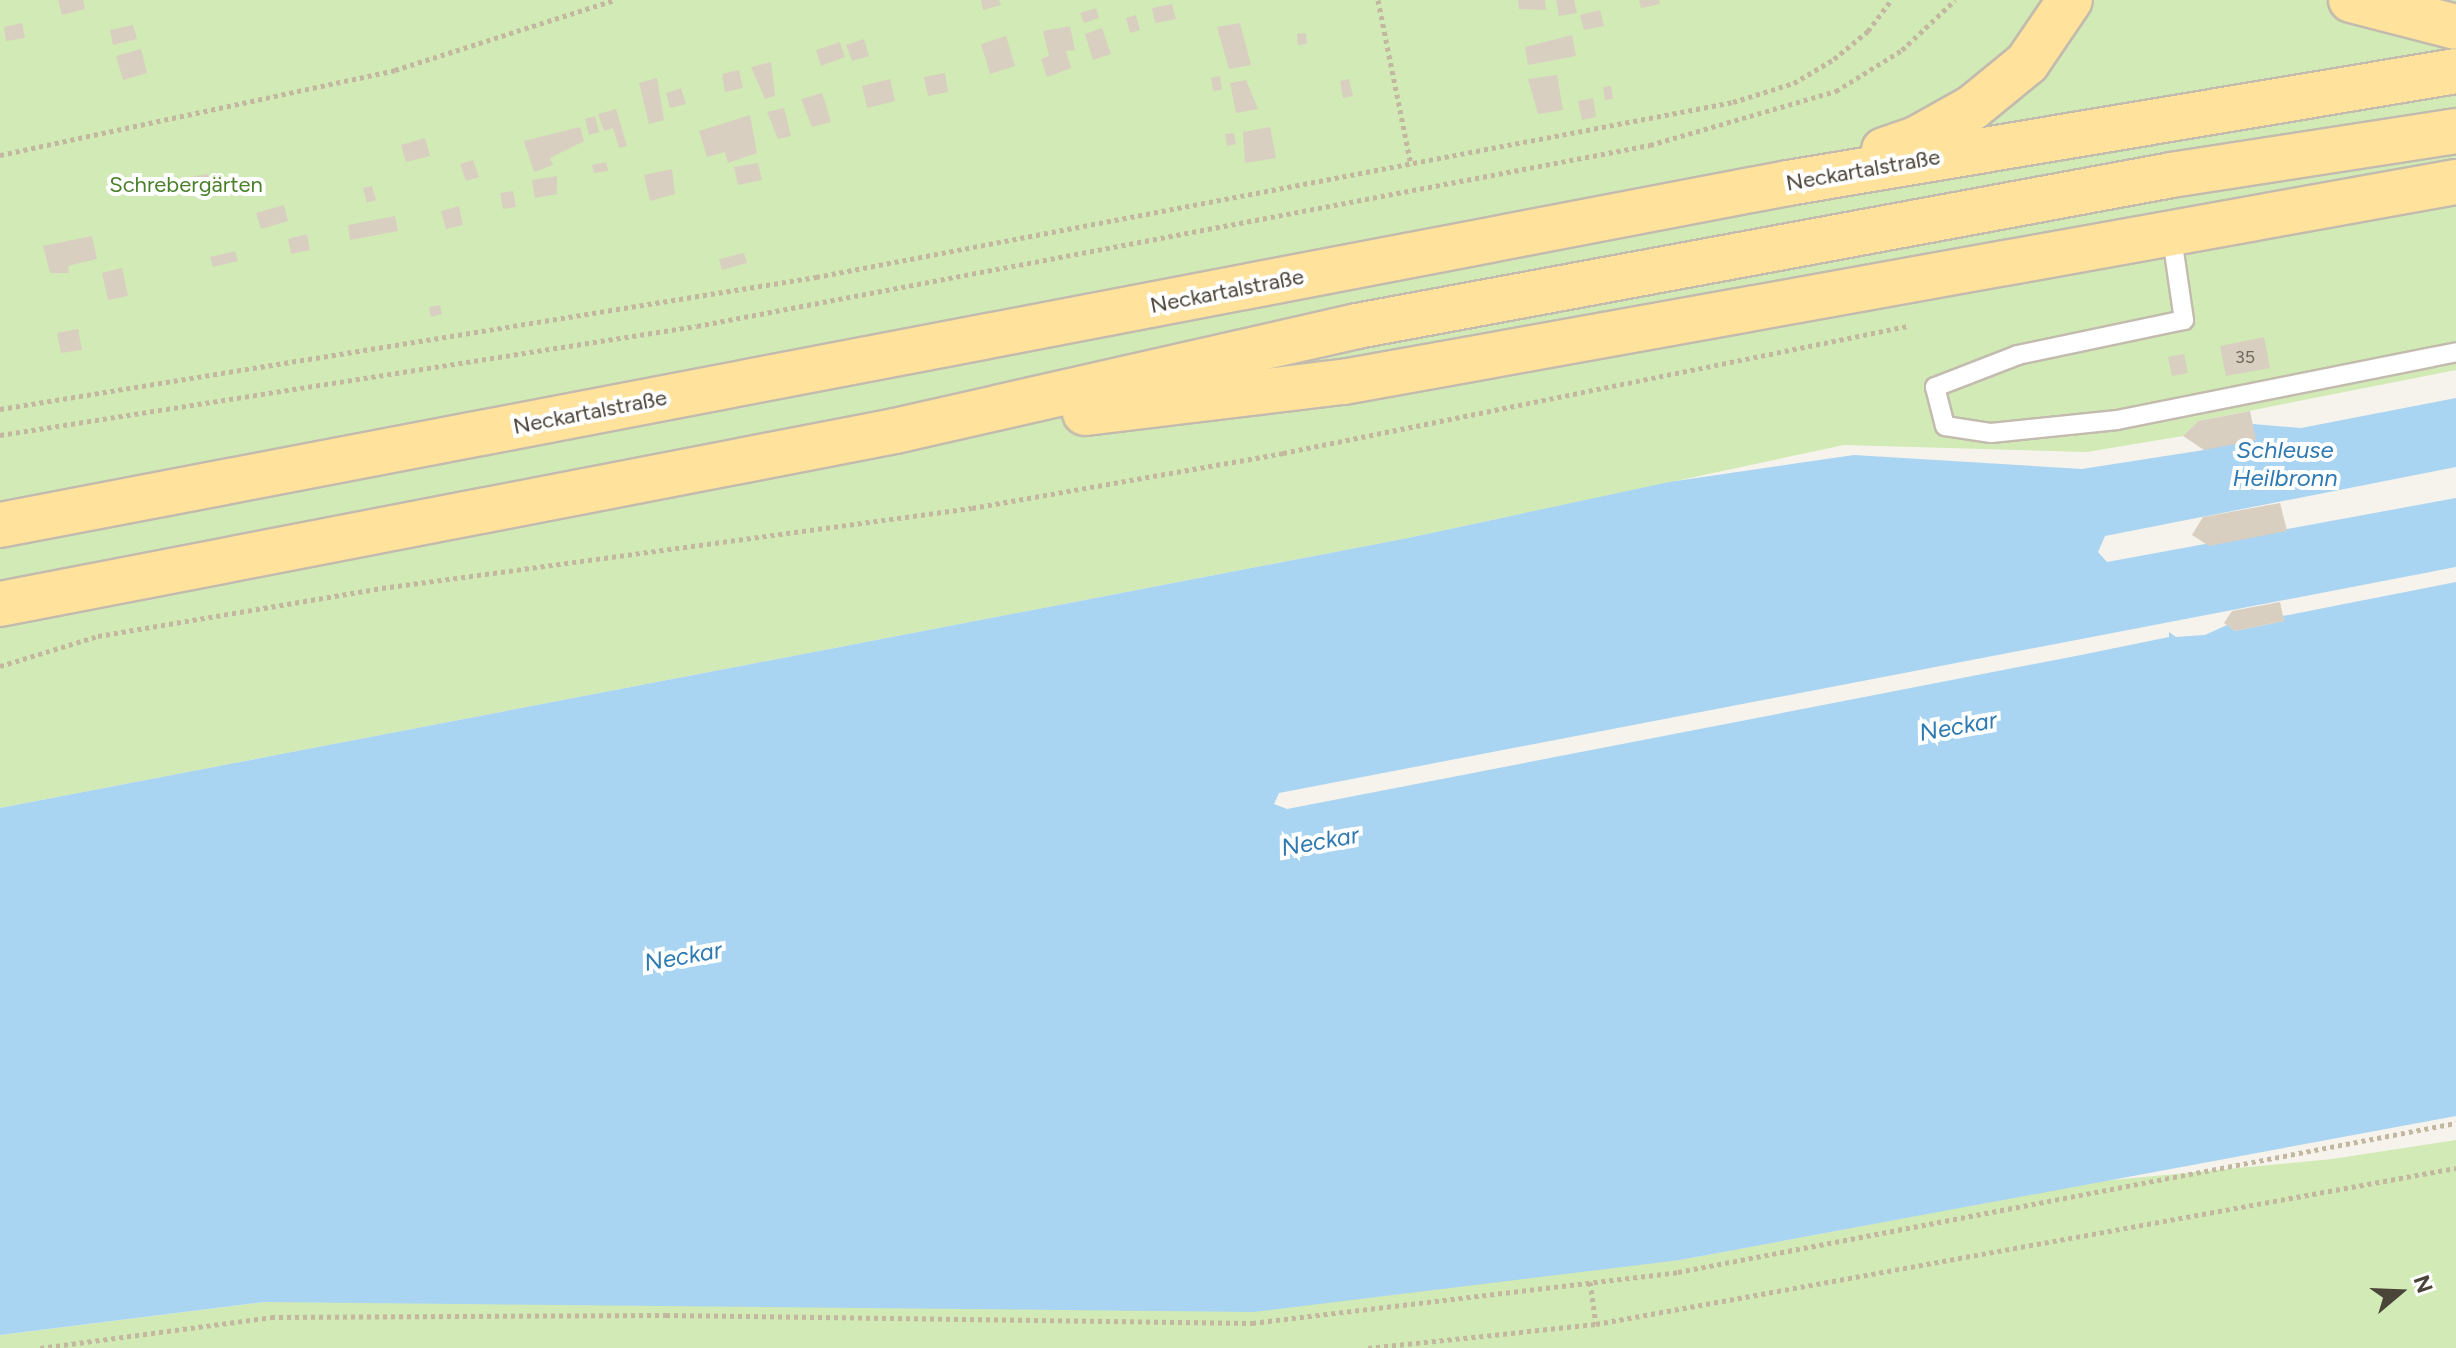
<!DOCTYPE html>
<meta charset="utf-8">
<style>
body{margin:0}
#map{position:relative;width:2456px;height:1348px;overflow:hidden;background:#f6f3ec;font-family:Figtree,sans-serif}
div>[style]{position:absolute}
[style*='--x']{left:calc(var(--x)*1px);top:calc(var(--y)*1px);width:calc(var(--w)*1px);rotate:calc(var(--a)*1deg)}
.green>*{inset:0;background:#d2eab5}
.water>*{inset:0;background:#a9d4f2}
.building>*{inset:0;background:#d8cfc1}
.path>*{height:5px;margin-top:-2.5px;transform-origin:0;background:repeating-linear-gradient(90deg,#c4b79f 0 4px,transparent 0 8px)}
.roads{filter:drop-shadow(2px 0 #c2bbae) drop-shadow(-2px 0 #c2bbae) drop-shadow(0 2px #c2bbae) drop-shadow(0 -2px #c2bbae)}
.service>*{height:18px;margin:-9px;padding:0 9px;transform-origin:9px;border-radius:9px;background:#fff}
.primary>*{height:44px;margin:-22px;padding:0 22px;transform-origin:22px;border-radius:22px;background:#ffe39c}
span{translate:-50% -50%;white-space:nowrap;text-align:center;line-height:1.15;-webkit-text-stroke:8px #fff;paint-order:stroke}
.number-label{font-size:18px;color:#6e675b}
.number-label span{-webkit-text-stroke-width:0}
.street-label{font-size:22px;color:#4b4439}
.park-label{font-size:22px;color:#4a7f2a}
.water-label{font-size:24px;color:#2e7ab2;font-style:italic}
.north{position:absolute;left:2360px;top:1252px;width:80px;height:80px;-webkit-text-stroke:6px #fff;paint-order:stroke;rotate:71deg;font-size:22px;font-weight:700;line-height:32px;text-align:center;color:#4b4439}
.north::after{content:'';display:block;margin:auto;width:28px;height:36px;background:#4b4439;clip-path:polygon(50% 0,100% 100%,50% 72%,0 100%)}
</style>
<div id="map">
<div class="green">
<i style="clip-path:polygon(0 0,2456px 0,2456px 370px,2198px 421px,2183px 436px,2087px 452px,1844px 445px,1408px 538px,0 808px)"></i>
<i style="clip-path:polygon(2456px 1140px,2456px 1348px,0 1348px,0 1335px,265px 1302px,706px 1303px,1680px 1260px,2102px 1181px,2332px 1159px)"></i>
</div>
<div class="water">
<i style="clip-path:polygon(2456px 398px,2456px 467px,2105px 536px,2098px 552px,2107px 562px,2456px 498px,2456px 567px,1279px 793px,1274px 804px,1287px 809px,2081px 655px,2169px 637px,2169px 632px,2176px 637px,2205px 635px,2227px 625px,2235px 631px,2284px 621px,2283px 616px,2456px 582px,2456px 1116px,1680px 1260px,1254px 1312px,265px 1302px,0 1335px,0 808px,1408px 538px,1669px 482px,1854px 455px,2082px 469px,2204px 450px,2253px 424px,2301px 428px)"></i>
</div>
<div class="building">
<i style="clip-path:polygon(58px 0,83px 0,85px 9px,62px 15px)"></i>
<i style="clip-path:polygon(981px 0,999px 0,1001px 5px,983px 10px)"></i>
<i style="clip-path:polygon(1518px 0,1545px 0,1546px 10px,1519px 9px)"></i>
<i style="clip-path:polygon(1556px 0,1574px 0,1577px 13px,1559px 16px)"></i>
<i style="clip-path:polygon(1639px 0,1659px 0,1660px 4px,1641px 8px)"></i>
<i style="clip-path:polygon(1172px 4px,1176px 19px,1155px 23px,1152px 8px)"></i>
<i style="clip-path:polygon(1096px 8px,1099px 18px,1084px 23px,1080px 13px)"></i>
<i style="clip-path:polygon(1600px 10px,1604px 26px,1584px 30px,1580px 15px)"></i>
<i style="clip-path:polygon(1136px 15px,1140px 30px,1130px 33px,1126px 18px)"></i>
<i style="clip-path:polygon(22px 23px,25px 38px,6px 41px,4px 27px)"></i>
<i style="clip-path:polygon(1240px 23px,1251px 65px,1229px 69px,1217px 27px)"></i>
<i style="clip-path:polygon(133px 25px,137px 39px,113px 45px,110px 30px)"></i>
<i style="clip-path:polygon(1070px 26px,1075px 50px,1066px 51px,1071px 68px,1047px 77px,1041px 59px,1049px 56px,1043px 31px)"></i>
<i style="clip-path:polygon(1102px 28px,1111px 54px,1093px 60px,1085px 34px)"></i>
<i style="clip-path:polygon(1306px 33px,1307px 44px,1298px 45px,1297px 34px)"></i>
<i style="clip-path:polygon(1572px 35px,1576px 56px,1528px 65px,1525px 47px)"></i>
<i style="clip-path:polygon(1006px 36px,1015px 66px,990px 74px,981px 44px)"></i>
<i style="clip-path:polygon(864px 39px,869px 56px,852px 61px,846px 45px)"></i>
<i style="clip-path:polygon(840px 42px,845px 57px,821px 66px,816px 50px)"></i>
<i style="clip-path:polygon(141px 49px,147px 73px,123px 80px,116px 56px)"></i>
<i style="clip-path:polygon(771px 62px,775px 96px,765px 99px,751px 67px)"></i>
<i style="clip-path:polygon(739px 70px,743px 88px,725px 92px,722px 74px)"></i>
<i style="clip-path:polygon(945px 73px,948px 92px,928px 96px,924px 77px)"></i>
<i style="clip-path:polygon(1557px 75px,1563px 110px,1538px 114px,1528px 79px)"></i>
<i style="clip-path:polygon(1220px 76px,1222px 90px,1213px 91px,1211px 78px)"></i>
<i style="clip-path:polygon(657px 78px,664px 120px,649px 124px,639px 83px)"></i>
<i style="clip-path:polygon(890px 79px,895px 101px,867px 108px,862px 86px)"></i>
<i style="clip-path:polygon(1349px 79px,1353px 96px,1343px 98px,1340px 81px)"></i>
<i style="clip-path:polygon(1246px 80px,1258px 109px,1236px 113px,1230px 83px)"></i>
<i style="clip-path:polygon(1611px 86px,1613px 99px,1605px 100px,1603px 87px)"></i>
<i style="clip-path:polygon(681px 88px,686px 104px,670px 108px,666px 93px)"></i>
<i style="clip-path:polygon(822px 93px,831px 122px,812px 127px,801px 99px)"></i>
<i style="clip-path:polygon(1593px 98px,1596px 117px,1582px 120px,1578px 101px)"></i>
<i style="clip-path:polygon(784px 108px,791px 136px,778px 139px,767px 112px)"></i>
<i style="clip-path:polygon(616px 109px,627px 146px,619px 148px,613px 128px,604px 131px,598px 114px)"></i>
<i style="clip-path:polygon(750px 115px,757px 153px,728px 163px,725px 152px,707px 157px,699px 131px)"></i>
<i style="clip-path:polygon(595px 116px,599px 132px,589px 135px,585px 119px)"></i>
<i style="clip-path:polygon(580px 127px,584px 141px,550px 158px,553px 165px,534px 172px,524px 141px)"></i>
<i style="clip-path:polygon(1270px 127px,1276px 158px,1245px 163px,1243px 132px)"></i>
<i style="clip-path:polygon(1234px 133px,1236px 144px,1227px 146px,1225px 134px)"></i>
<i style="clip-path:polygon(425px 138px,430px 156px,406px 162px,401px 145px)"></i>
<i style="clip-path:polygon(473px 160px,479px 177px,466px 181px,460px 164px)"></i>
<i style="clip-path:polygon(606px 162px,608px 171px,594px 173px,592px 165px)"></i>
<i style="clip-path:polygon(758px 163px,762px 180px,738px 185px,734px 167px)"></i>
<i style="clip-path:polygon(672px 169px,675px 194px,650px 201px,644px 175px)"></i>
<i style="clip-path:polygon(208px 174px,211px 189px,186px 193px,183px 178px)"></i>
<i style="clip-path:polygon(557px 176px,557px 194px,535px 198px,532px 180px)"></i>
<i style="clip-path:polygon(372px 186px,376px 200px,367px 203px,363px 188px)"></i>
<i style="clip-path:polygon(513px 191px,516px 207px,503px 209px,500px 193px)"></i>
<i style="clip-path:polygon(284px 205px,288px 221px,261px 229px,256px 213px)"></i>
<i style="clip-path:polygon(459px 206px,463px 225px,446px 229px,441px 211px)"></i>
<i style="clip-path:polygon(395px 216px,398px 231px,350px 240px,348px 225px)"></i>
<i style="clip-path:polygon(307px 234px,310px 250px,291px 254px,288px 239px)"></i>
<i style="clip-path:polygon(92px 236px,97px 259px,68px 266px,69px 273px,50px 273px,43px 246px)"></i>
<i style="clip-path:polygon(235px 251px,238px 261px,213px 267px,210px 257px)"></i>
<i style="clip-path:polygon(744px 253px,747px 263px,722px 270px,719px 259px)"></i>
<i style="clip-path:polygon(122px 268px,128px 296px,108px 300px,102px 273px)"></i>
<i style="clip-path:polygon(440px 305px,442px 314px,431px 317px,429px 307px)"></i>
<i style="clip-path:polygon(78px 329px,82px 350px,61px 353px,57px 333px)"></i>
<i style="clip-path:polygon(2264px 337px,2270px 368px,2226px 376px,2220px 346px)"></i>
<i style="clip-path:polygon(2184px 354px,2188px 373px,2172px 376px,2168px 357px)"></i>
<i style="clip-path:polygon(2250px 411px,2256px 440px,2204px 450px,2183px 436px,2198px 421px)"></i>
<i style="clip-path:polygon(2280px 503px,2287px 531px,2209px 546px,2192px 535px,2203px 517px)"></i>
<i style="clip-path:polygon(2280px 602px,2284px 621px,2235px 631px,2224px 623px,2232px 611px)"></i>
</div>
<div class="path">
<i style="--x:1378;--y:0;--w:168;--a:78.7"></i>
<i style="--x:0;--y:155;--w:404;--a:-12.1"></i>
<i style="--x:395;--y:70;--w:231;--a:-17.7"></i>
<i style="--x:0;--y:409;--w:827;--a:-9.19"></i>
<i style="--x:816;--y:277;--w:934;--a:-10.8"></i>
<i style="--x:1733;--y:102;--w:64;--a:-17.3"></i>
<i style="--x:1794;--y:83;--w:47;--a:-31"></i>
<i style="--x:1834;--y:59;--w:44;--a:-39.5"></i>
<i style="--x:1868;--y:31;--w:39;--a:-53"></i>
<i style="--x:0;--y:435;--w:705;--a:-8.89"></i>
<i style="--x:697;--y:326;--w:970;--a:-10.75"></i>
<i style="--x:1650;--y:145;--w:194;--a:-16.2"></i>
<i style="--x:1836;--y:91;--w:78;--a:-31.8"></i>
<i style="--x:1902;--y:50;--w:73;--a:-43.3"></i>
<i style="--x:0;--y:666;--w:102;--a:-17"></i>
<i style="--x:98;--y:636;--w:288;--a:-9.6"></i>
<i style="--x:382;--y:588;--w:595;--a:-7.72"></i>
<i style="--x:972;--y:508;--w:316;--a:-10"></i>
<i style="--x:1283;--y:453;--w:638;--a:-11.49"></i>
<i style="--x:1590;--y:1282;--w:42;--a:81.9"></i>
<i style="--x:40;--y:1348;--w:233;--a:-7.6"></i>
<i style="--x:271;--y:1317;--w:395;--a:-0.3"></i>
<i style="--x:666;--y:1315;--w:586;--a:0.78"></i>
<i style="--x:1252;--y:1323;--w:429;--a:-6.8"></i>
<i style="--x:1678;--y:1272;--w:792;--a:-10.84"></i>
<i style="--x:1368;--y:1348;--w:229;--a:-6"></i>
<i style="--x:1596;--y:1324;--w:874;--a:-10.28"></i>
</div>
<div class="roads">
<div class="service">
<i style="--x:2171;--y:231;--w:90;--a:81.7"></i>
<i style="--x:2184;--y:320;--w:170;--a:168.1"></i>
<i style="--x:2018;--y:355;--w:89;--a:158.9"></i>
<i style="--x:1935;--y:387;--w:40;--a:75.6"></i>
<i style="--x:1945;--y:426;--w:47;--a:8.7"></i>
<i style="--x:1991;--y:433;--w:127;--a:-5.9"></i>
<i style="--x:2117;--y:420;--w:346;--a:-11.3"></i>
</div>
<div class="primary">
<i style="--x:2351;--y:0;--w:108;--a:14.4"></i>
<i style="--x:1884;--y:150;--w:36;--a:-19"></i>
<i style="--x:1918;--y:138;--w:62;--a:-29.1"></i>
<i style="--x:1972;--y:108;--w:71;--a:-39.3"></i>
<i style="--x:2027;--y:63;--w:76;--a:-55.7"></i>
<i style="--x:1085;--y:413;--w:260;--a:-6.9"></i>
<i style="--x:1343;--y:382;--w:1131;--a:-10.19"></i>
<i style="--x:0;--y:525;--w:1820;--a:-10.83"></i>
<i style="--x:1788;--y:183;--w:677;--a:-9.52"></i>
<i style="--x:0;--y:604;--w:912;--a:-10.94"></i>
<i style="--x:895;--y:431;--w:474;--a:-12.8"></i>
<i style="--x:1357;--y:326;--w:829;--a:-10.5"></i>
<i style="--x:2172;--y:175;--w:287;--a:-8.8"></i>
</div>
</div>
<div class="number-label">
<span style="left:2245px;top:357px">35</span>
</div>
<div class="street-label">
<span style="left:1863px;top:170px;rotate:-10deg">Neckartalstraße</span>
<span style="left:1227px;top:291px;rotate:-11deg">Neckartalstraße</span>
<span style="left:590px;top:412px;rotate:-11deg">Neckartalstraße</span>
</div>
<div class="park-label">
<span style="left:186px;top:185px">Schrebergärten</span>
</div>
<div class="water-label">
<span style="left:2285px;top:464px">Schleuse<br>Heilbronn</span>
<span style="left:1958px;top:726px;rotate:-10deg">Neckar</span>
<span style="left:1320px;top:841px;rotate:-10deg">Neckar</span>
<span style="left:683px;top:956px;rotate:-10deg">Neckar</span>
</div>
<div class="north">N</div>
</div>
